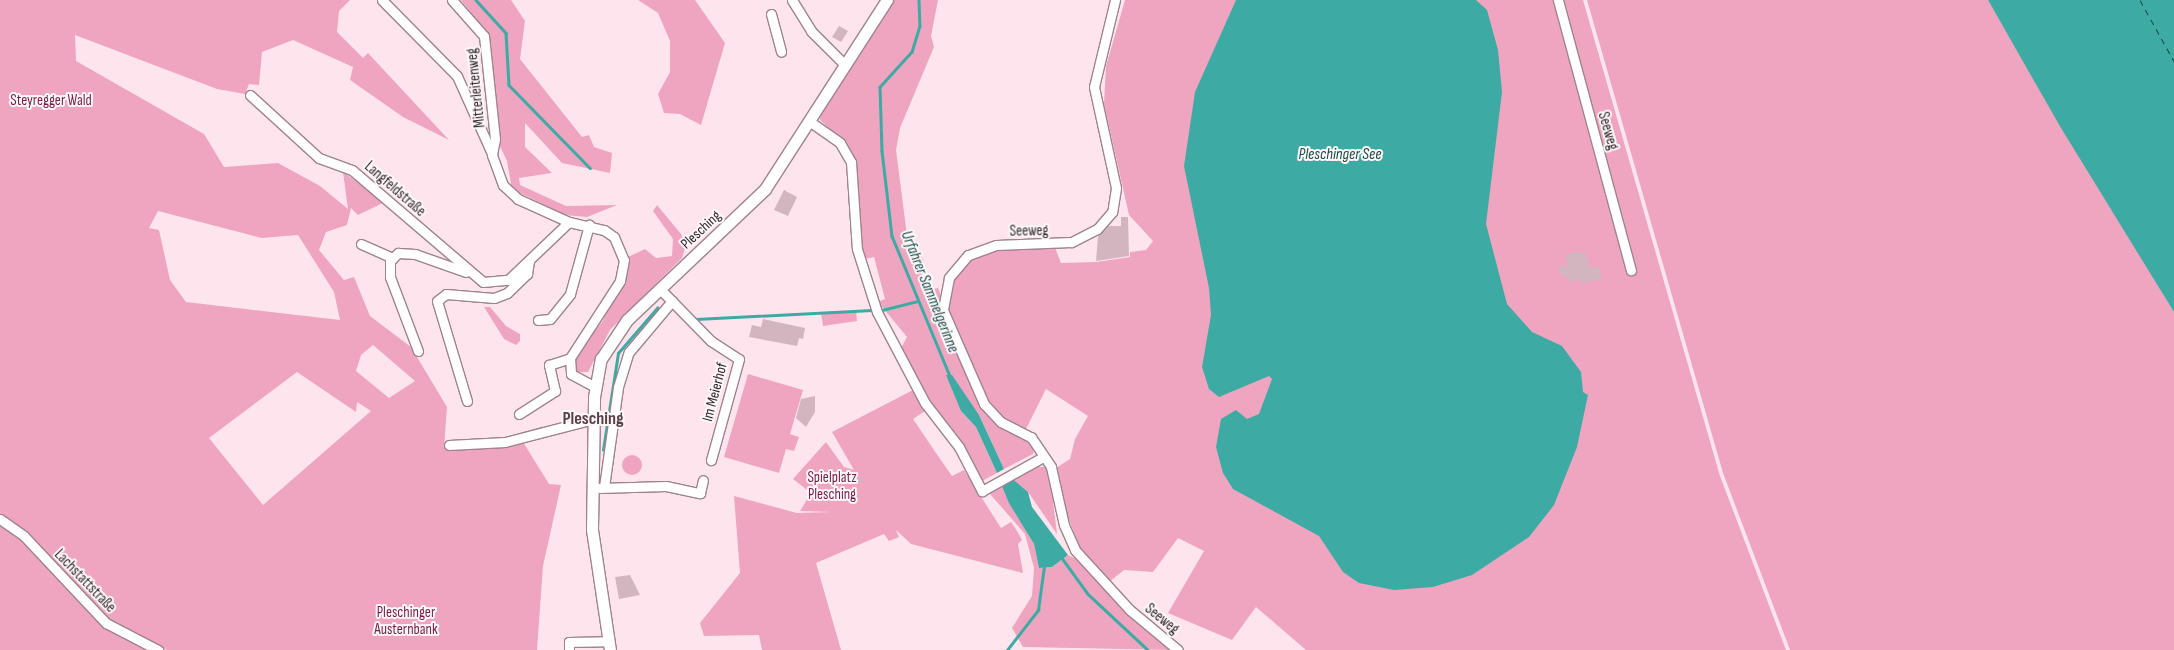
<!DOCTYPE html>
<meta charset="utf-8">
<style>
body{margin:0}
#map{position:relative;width:2174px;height:650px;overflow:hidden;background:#fee5ed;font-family:"Sofia Sans Condensed",sans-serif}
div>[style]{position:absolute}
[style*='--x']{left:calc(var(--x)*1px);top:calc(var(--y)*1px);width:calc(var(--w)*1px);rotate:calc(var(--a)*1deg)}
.green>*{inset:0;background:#efa5c0}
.round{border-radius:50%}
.water>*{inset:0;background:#3daba3}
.stream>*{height:2.5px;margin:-1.25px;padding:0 1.25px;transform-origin:1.25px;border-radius:1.25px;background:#3daba3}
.ferry>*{height:1px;margin-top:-0.5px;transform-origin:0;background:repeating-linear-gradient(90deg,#194945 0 6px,transparent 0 11px)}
.building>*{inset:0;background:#d2b5bf}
.roads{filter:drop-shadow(1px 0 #9e838c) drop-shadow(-1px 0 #9e838c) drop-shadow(0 1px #9e838c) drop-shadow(0 -1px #9e838c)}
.minor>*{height:9px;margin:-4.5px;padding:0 4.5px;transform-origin:4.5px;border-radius:4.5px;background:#fff}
.major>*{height:11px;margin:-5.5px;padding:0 5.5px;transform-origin:5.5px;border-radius:5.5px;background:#fff}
span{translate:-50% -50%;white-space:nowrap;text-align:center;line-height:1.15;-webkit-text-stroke:4px #fef8fa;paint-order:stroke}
.street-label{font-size:15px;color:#312529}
.park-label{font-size:15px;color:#761d48}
.water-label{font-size:16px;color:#194945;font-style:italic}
.quarter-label{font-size:18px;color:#583f48;font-weight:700}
</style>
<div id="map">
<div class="green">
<i style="clip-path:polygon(evenodd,0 0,350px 0,339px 11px,337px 32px,363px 58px,368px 53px,449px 140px,403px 117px,350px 80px,353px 67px,293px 40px,262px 52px,259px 85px,249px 84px,245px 94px,217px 89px,75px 35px,76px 61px,204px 134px,224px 167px,278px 163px,320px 186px,348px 209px,343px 172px,385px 202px,358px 215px,351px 208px,347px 225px,326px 232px,319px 250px,344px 280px,354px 277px,370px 316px,411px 347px,447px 407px,444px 448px,523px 442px,549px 484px,561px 485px,543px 566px,537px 650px,167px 650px,101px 616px,0 516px,0 0,158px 211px,262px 238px,298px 235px,334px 292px,340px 320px,186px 302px,170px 280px,159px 230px,149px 228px,158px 211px,0 0,373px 345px,415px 381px,389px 398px,356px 371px,361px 355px,373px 345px,0 0,297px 372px,356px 412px,357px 402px,371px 411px,263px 505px,209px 438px,297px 372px)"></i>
<i style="clip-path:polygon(461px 0,511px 0,525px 21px,520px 59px,582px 137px,589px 135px,594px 147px,612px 153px,610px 173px,562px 163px,525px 123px,525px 147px,552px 173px,519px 178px,520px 185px,566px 206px,617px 205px,587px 217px,565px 215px,512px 189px,507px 161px,498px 142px,499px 120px,487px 33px)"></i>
<i style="clip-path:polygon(638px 0,695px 0,725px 43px,701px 125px,680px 114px,664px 113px,658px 94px,670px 72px,670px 41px,658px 13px)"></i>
<i style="clip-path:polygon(893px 0,938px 0,931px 36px,934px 47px,900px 128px,896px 150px,909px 251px,920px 254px,924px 261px,917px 265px,929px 290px,938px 288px,940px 293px,941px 321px,978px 399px,1034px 448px,1033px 454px,1004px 469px,979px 415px,961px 411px,976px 427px,997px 473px,982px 481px,951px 427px,928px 401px,900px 350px,907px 337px,878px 302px,885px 299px,874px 257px,865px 259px,861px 247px,856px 164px,847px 145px,820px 120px,820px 113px)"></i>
<i style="clip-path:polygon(1125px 0,1583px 0,1720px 476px,1786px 650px,1306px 650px,1256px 607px,1232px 640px,1168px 613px,1204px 551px,1178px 538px,1153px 572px,1124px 570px,1108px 583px,1082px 552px,1061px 500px,1056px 468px,1070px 459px,1075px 439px,1088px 416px,1046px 389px,1026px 429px,998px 416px,991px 409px,948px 311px,948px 298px,956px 274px,974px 255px,991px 249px,1054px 245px,1061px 263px,1096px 262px,1130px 257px,1130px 252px,1146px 250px,1153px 241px,1129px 215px,1104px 104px,1106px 66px)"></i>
<i style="clip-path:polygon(1587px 0,1988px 0,2174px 312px,2174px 650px,1790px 650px,1723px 473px)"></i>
<i style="clip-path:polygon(657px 205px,681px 234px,686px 245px,682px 258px,610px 330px,588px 372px,574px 372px,577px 353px,602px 322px,626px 275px,628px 257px,645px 249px,656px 258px,672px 256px,673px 239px,653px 211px)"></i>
<i style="clip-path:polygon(484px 307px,490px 307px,506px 326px,520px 334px,520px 341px,516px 345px,504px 339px)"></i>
<i style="clip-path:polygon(856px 311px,857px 321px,823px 326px,821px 313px)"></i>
<i style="clip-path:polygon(748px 374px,803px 390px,790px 434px,799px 437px,794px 451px,786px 449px,779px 473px,724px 457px)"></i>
<i style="clip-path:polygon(913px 390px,925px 411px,913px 419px,936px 453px,952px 476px,964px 470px,1001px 528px,1011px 522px,1017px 531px,1022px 540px,1018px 544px,1023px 573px,911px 544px,896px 530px,899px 537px,889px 541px,884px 534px,816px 563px,841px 650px,762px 650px,759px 635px,704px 636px,700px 623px,740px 573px,734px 496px,797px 513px,833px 512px,800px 511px,811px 493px,793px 479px,826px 442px,844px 467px,854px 470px,832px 432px)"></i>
<i class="round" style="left:622px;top:455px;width:20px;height:20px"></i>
<i style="clip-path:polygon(1034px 467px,1045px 467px,1050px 476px,1057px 534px,1028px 492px,1014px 480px)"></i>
<i style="clip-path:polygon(1002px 486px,1034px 544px,1039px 568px,1052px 567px,1068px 555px,1076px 559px,1173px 650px,1023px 647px,1012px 628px,1032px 596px,1034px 568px,1025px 534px,990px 494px)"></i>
<i style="clip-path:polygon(0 523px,22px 538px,93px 616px,151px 650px,0 650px)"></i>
</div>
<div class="water">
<i style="clip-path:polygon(1236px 0,1476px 0,1487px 10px,1498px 50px,1502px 92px,1486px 224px,1507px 304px,1532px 332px,1562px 346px,1581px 372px,1583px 392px,1588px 395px,1577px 447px,1554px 505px,1529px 537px,1472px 575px,1433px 587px,1394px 590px,1359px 583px,1343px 572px,1319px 536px,1233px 489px,1223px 473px,1216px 447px,1221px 419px,1236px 410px,1247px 419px,1259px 414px,1272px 379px,1269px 376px,1219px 397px,1209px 389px,1202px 367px,1211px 315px,1209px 288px,1184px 166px,1195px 92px)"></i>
<i style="clip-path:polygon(1988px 0,2174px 0,2174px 312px,2061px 128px)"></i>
<i style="clip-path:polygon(946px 375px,952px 375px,979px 415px,1004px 469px,997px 473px,976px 427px,961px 411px)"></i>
<i style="clip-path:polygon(1014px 480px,1028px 492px,1032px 507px,1068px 555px,1052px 567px,1039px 568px,1034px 544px,1009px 503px,1002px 486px)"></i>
</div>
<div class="stream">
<i style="--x:476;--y:0;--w:45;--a:47.7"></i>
<i style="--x:506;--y:33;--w:52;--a:86.7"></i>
<i style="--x:509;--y:85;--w:116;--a:45.7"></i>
<i style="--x:919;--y:0;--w:26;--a:88"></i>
<i style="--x:920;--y:26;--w:27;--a:107"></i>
<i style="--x:912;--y:52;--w:47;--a:132.4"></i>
<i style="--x:880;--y:87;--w:64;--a:88.2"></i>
<i style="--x:882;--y:151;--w:86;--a:83.3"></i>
<i style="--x:892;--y:236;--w:152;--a:67.5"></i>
<i style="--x:882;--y:310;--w:36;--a:-14"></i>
<i style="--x:696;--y:319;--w:176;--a:-2.9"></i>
<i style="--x:517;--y:435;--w:26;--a:-16"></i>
<i style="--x:603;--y:450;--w:98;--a:-81.2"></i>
<i style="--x:618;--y:353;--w:60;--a:-49.1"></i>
<i style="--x:1062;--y:558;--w:44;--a:54.2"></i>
<i style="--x:1088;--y:594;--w:82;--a:43"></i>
<i style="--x:1007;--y:650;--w:51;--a:-52.2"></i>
<i style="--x:1038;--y:610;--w:44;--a:-82.2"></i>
</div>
<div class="ferry">
<i style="--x:2140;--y:0;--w:70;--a:60.9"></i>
</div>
<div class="building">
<i style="clip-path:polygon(839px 26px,848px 31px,841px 42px,832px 37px)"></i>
<i style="clip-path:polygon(784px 190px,797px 197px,788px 216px,774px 210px)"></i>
<i style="clip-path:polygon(1121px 217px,1128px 217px,1129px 256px,1096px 261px,1098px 236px,1108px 226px,1121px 226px)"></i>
<i style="clip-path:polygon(1575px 252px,1585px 253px,1590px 268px,1599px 266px,1602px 279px,1581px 284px,1580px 279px,1568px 282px,1566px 276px,1561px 277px,1558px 267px,1568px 265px,1565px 255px)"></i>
<i style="clip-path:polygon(763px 319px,805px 328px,803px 339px,799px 338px,797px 346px,749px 337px,752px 325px,761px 327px)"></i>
<i style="clip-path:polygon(815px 396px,815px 412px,806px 427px,796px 418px,801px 399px)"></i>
<i style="clip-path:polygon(630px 575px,640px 595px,619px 599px,615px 577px)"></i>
</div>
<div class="roads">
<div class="minor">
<i style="--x:382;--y:0;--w:107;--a:45.4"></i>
<i style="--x:457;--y:76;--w:85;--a:65.8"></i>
<i style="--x:452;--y:0;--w:48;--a:48.4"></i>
<i style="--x:484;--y:36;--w:104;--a:83.9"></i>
<i style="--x:495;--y:139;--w:16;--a:101"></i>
<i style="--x:492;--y:155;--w:32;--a:70"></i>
<i style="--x:503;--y:185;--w:21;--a:43"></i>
<i style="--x:518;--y:199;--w:56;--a:24.3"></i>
<i style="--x:792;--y:0;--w:36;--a:58"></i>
<i style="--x:811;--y:31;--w:48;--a:45"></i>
<i style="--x:1115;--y:0;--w:89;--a:103.6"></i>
<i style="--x:1094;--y:87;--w:103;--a:77.7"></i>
<i style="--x:1116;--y:188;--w:24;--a:99"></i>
<i style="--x:1112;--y:212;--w:23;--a:131"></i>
<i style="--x:1097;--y:229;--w:29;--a:153"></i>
<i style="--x:1071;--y:242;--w:75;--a:177.7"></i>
<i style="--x:996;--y:245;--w:30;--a:160"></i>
<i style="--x:968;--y:255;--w:30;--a:130"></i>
<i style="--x:949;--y:278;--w:33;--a:101"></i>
<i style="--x:943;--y:310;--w:103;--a:66.4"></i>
<i style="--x:984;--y:404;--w:25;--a:47"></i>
<i style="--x:1001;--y:422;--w:34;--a:27"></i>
<i style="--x:1031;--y:437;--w:36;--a:56"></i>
<i style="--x:1051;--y:467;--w:59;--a:77.4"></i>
<i style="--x:1064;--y:525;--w:27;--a:66"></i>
<i style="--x:1075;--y:550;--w:81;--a:47.5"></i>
<i style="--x:1130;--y:610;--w:62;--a:39.8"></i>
<i style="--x:1558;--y:0;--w:280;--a:74.9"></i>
<i style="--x:771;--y:14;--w:39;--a:75"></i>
<i style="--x:250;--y:95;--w:93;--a:42.4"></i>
<i style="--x:319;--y:158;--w:35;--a:20"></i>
<i style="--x:352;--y:170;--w:172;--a:40.5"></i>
<i style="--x:483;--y:282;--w:25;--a:-5"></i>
<i style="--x:508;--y:280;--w:84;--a:-43.6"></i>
<i style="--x:569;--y:222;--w:36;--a:13"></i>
<i style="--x:604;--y:230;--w:12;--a:35"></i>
<i style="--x:614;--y:237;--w:25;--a:67"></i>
<i style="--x:624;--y:260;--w:21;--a:101"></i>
<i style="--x:620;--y:281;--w:92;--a:123"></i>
<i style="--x:570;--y:358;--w:16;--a:86"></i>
<i style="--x:571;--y:374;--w:26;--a:28"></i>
<i style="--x:809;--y:121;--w:38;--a:35"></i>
<i style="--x:840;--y:143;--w:22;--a:60"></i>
<i style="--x:851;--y:162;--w:87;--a:86.1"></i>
<i style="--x:857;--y:249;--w:66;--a:72.4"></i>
<i style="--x:877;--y:312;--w:103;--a:62.2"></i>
<i style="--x:925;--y:403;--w:56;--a:52.3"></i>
<i style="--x:959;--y:447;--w:50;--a:62.4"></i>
<i style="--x:982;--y:491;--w:70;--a:-29.1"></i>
<i style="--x:361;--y:244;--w:35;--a:24"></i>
<i style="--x:660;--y:289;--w:73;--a:45.6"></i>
<i style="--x:711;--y:341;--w:33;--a:33"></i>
<i style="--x:739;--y:359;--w:105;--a:105.5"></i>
<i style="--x:538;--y:320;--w:12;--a:-5"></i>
<i style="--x:550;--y:319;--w:32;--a:-51"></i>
<i style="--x:570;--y:294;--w:72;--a:-74.6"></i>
<i style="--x:418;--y:351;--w:79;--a:-110.7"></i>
<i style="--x:390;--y:277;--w:17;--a:-90"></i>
<i style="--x:390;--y:260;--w:11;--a:-41"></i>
<i style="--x:398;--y:253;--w:17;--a:3"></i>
<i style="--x:415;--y:254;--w:54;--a:19.4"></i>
<i style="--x:467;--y:401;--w:104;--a:-106.7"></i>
<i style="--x:437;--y:301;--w:11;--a:-38"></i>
<i style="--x:446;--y:294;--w:48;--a:4.8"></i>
<i style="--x:494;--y:298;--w:14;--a:-21"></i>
<i style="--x:507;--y:293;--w:28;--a:-44"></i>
<i style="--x:527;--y:274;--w:13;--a:-81"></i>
<i style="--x:519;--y:414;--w:43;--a:-32.6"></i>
<i style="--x:555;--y:391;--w:27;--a:-103"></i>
<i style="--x:549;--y:365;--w:22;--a:-18"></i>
<i style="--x:449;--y:445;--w:56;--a:-3.1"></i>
<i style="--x:505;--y:442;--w:91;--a:-14.6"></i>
<i style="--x:604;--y:487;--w:101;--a:-82"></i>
<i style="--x:618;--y:387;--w:37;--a:-73"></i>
<i style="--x:629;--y:352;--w:67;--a:-49.9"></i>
<i style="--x:599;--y:488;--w:67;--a:-1.7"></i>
<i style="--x:666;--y:486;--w:35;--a:12"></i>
<i style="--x:700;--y:493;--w:13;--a:-77"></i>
<i style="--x:0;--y:519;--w:29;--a:35"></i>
<i style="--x:24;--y:536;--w:120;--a:46.7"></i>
<i style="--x:106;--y:623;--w:59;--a:27.4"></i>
<i style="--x:569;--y:650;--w:8;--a:-90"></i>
<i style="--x:569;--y:642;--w:39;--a:-1"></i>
</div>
<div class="major">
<i style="--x:610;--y:650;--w:122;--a:-98.5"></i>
<i style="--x:592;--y:529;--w:132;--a:-89.1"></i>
<i style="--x:594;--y:397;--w:39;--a:-80"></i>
<i style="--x:601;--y:359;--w:47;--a:-56.3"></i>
<i style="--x:627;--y:320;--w:190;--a:-43.5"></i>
<i style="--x:765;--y:189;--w:225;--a:-57.2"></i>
</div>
</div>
<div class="street-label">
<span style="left:476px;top:88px;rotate:-96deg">Mitterleitenweg</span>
<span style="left:1608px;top:131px;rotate:74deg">Seeweg</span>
<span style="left:395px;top:189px;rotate:41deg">Langfeldstraße</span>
<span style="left:701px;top:230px;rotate:-43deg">Plesching</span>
<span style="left:1029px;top:231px;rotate:-1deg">Seeweg</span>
<span style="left:715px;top:392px;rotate:-75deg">Im Meierhof</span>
<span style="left:85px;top:581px;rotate:46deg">Lachstattstraße</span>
<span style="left:1162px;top:619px;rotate:39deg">Seeweg</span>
</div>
<div class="park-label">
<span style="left:51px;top:101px">Steyregger Wald</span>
<span style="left:832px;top:486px">Spielplatz<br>Plesching</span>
<span style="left:406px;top:621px">Pleschinger<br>Austernbank</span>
</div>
<div class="water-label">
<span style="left:1340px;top:155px">Pleschinger See</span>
<span style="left:929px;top:292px;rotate:68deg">Urfahrer Sammelgerinne</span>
</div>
<div class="quarter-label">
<span style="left:593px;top:419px">Plesching</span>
</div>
</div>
